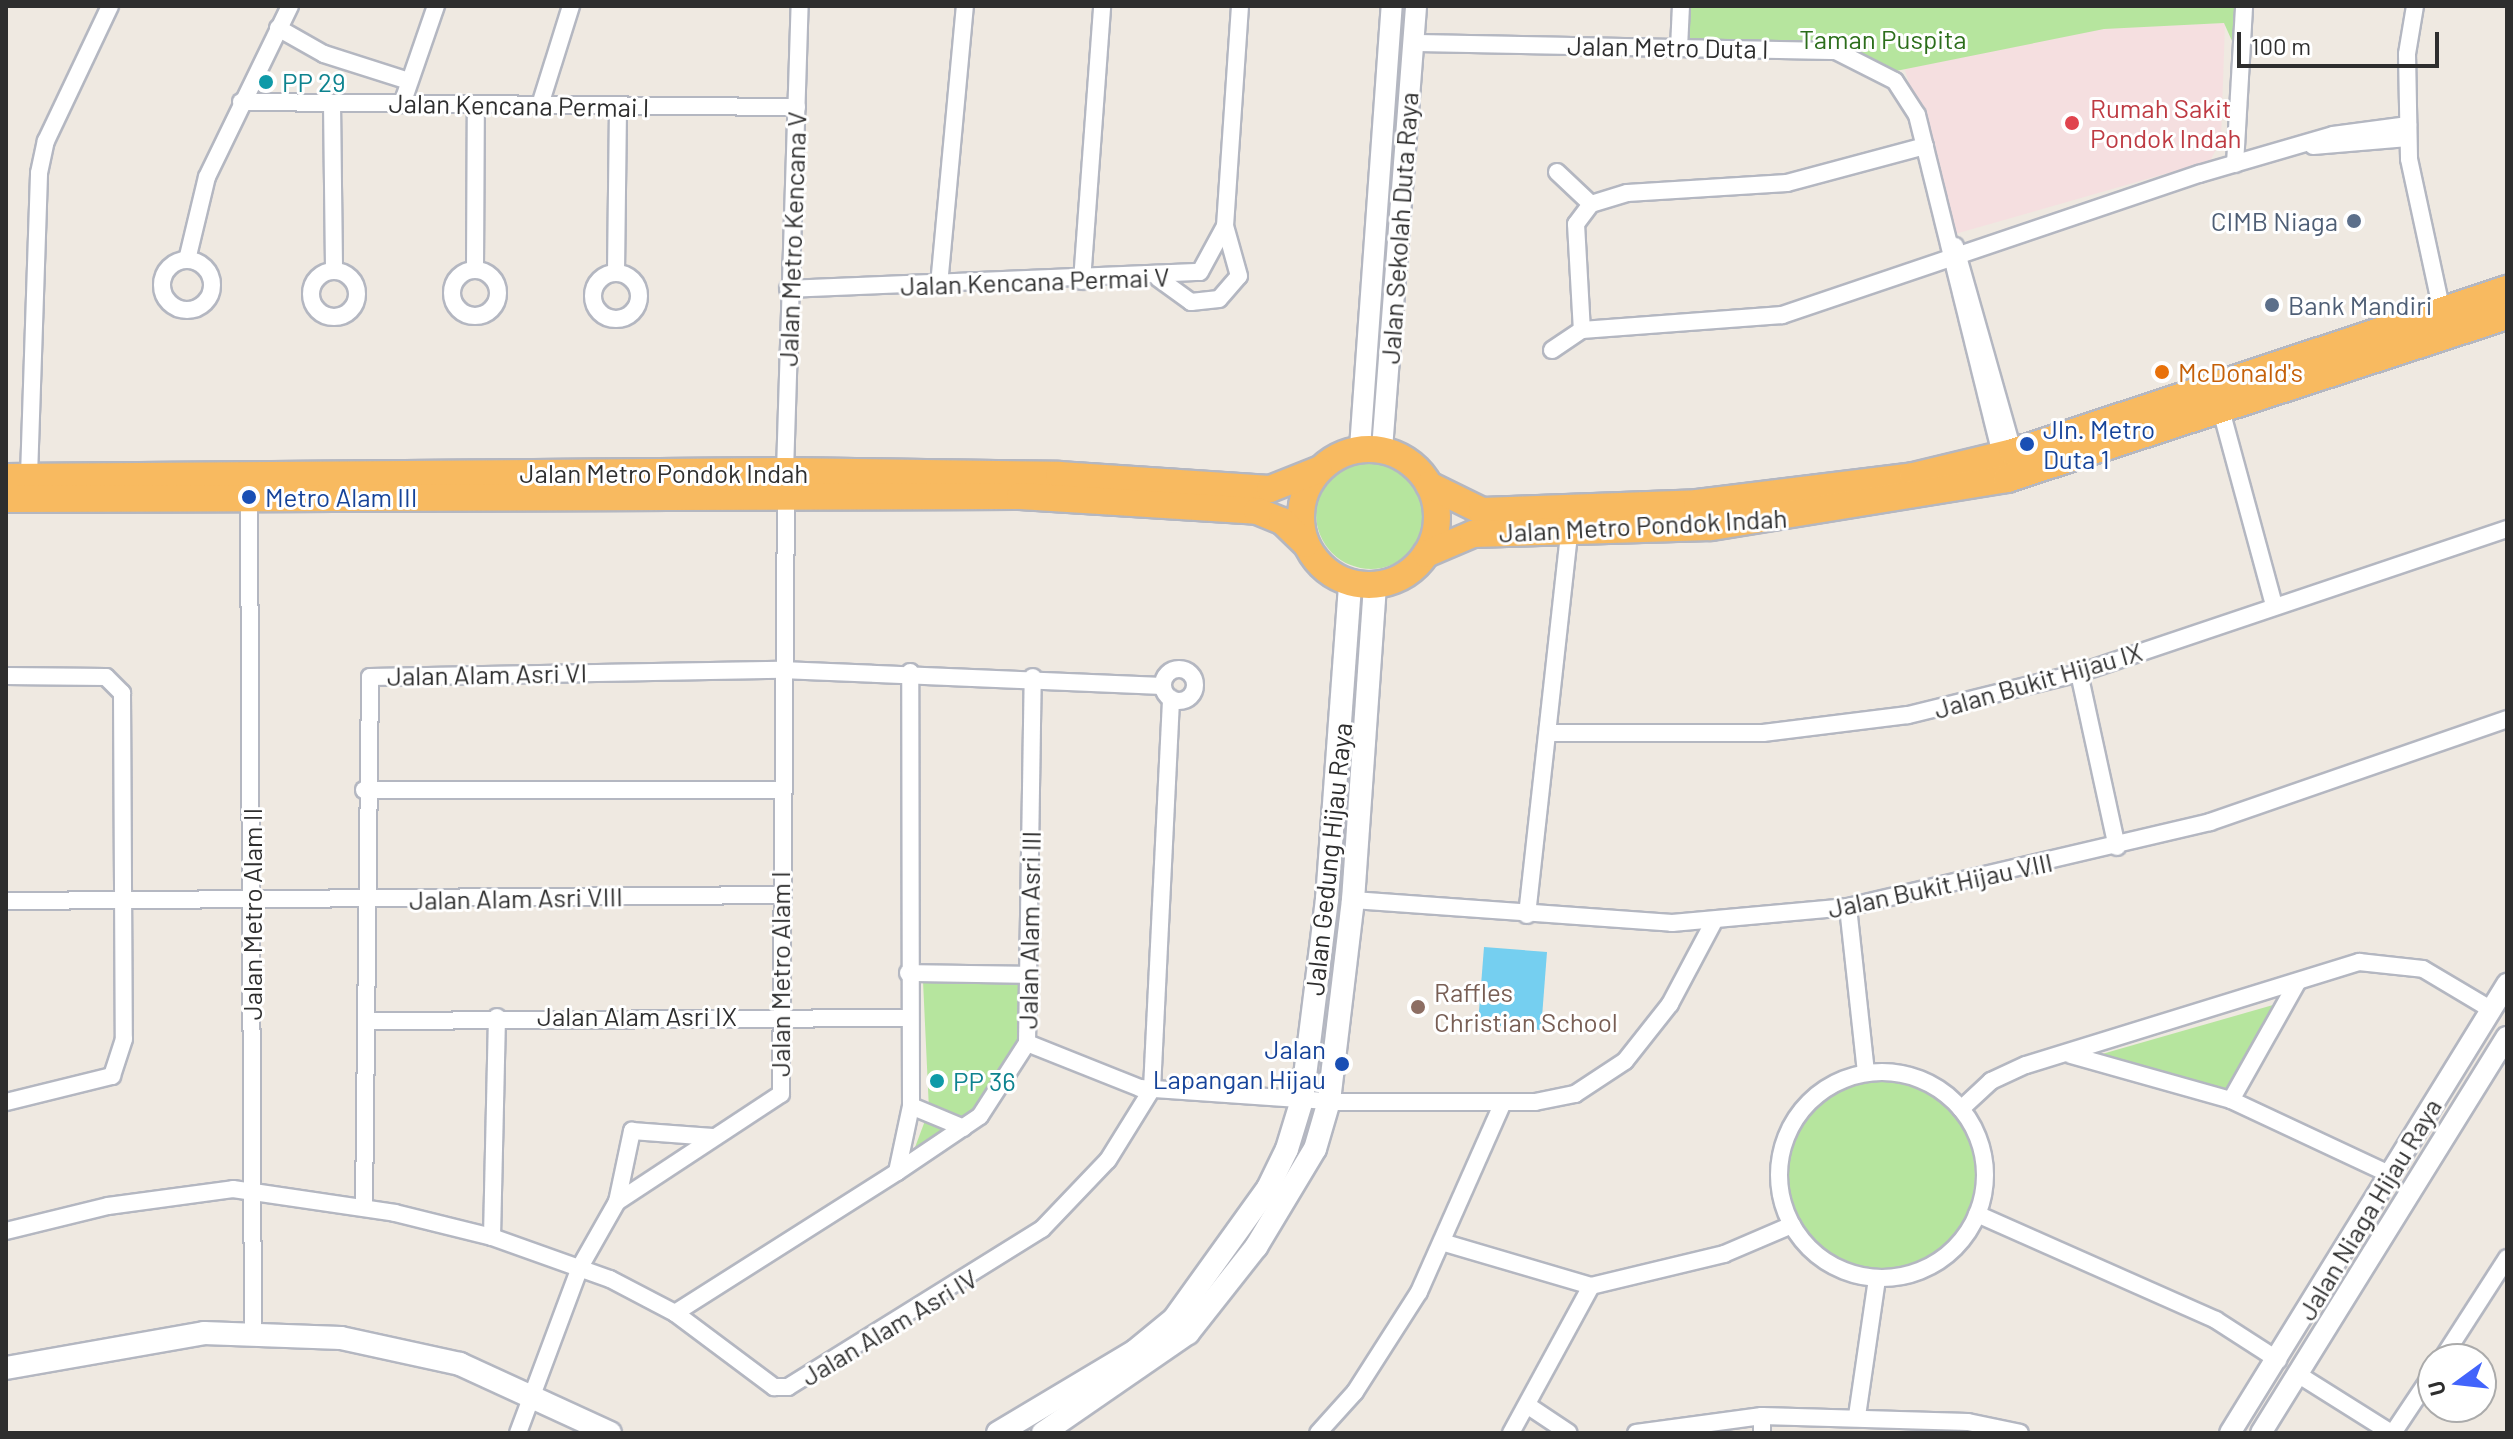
<!DOCTYPE html>
<style>
body{margin:0}
#map{position:relative;width:2513px;height:1439px;overflow:hidden;background:#efe9e1;font-family:Barlow,sans-serif}
div>[style]{position:absolute}
[style*='--x']{left:calc(var(--x)*1px);top:calc(var(--y)*1px);width:calc(var(--w)*1px);rotate:calc(var(--a)*1deg)}
.medical>*{inset:0;background:#f5dfe0}
.green>*{inset:0;background:#b6e59e}
.round{border-radius:50%}
.water>*{inset:0;background:#75cff0}
.roads{filter:drop-shadow(2px 0 #b4b7c1) drop-shadow(-2px 0 #b4b7c1) drop-shadow(0 2px #b4b7c1) drop-shadow(0 -2px #b4b7c1)}
.minor>*{height:16px;margin:-8px;padding:0 8px;transform-origin:8px;border-radius:8px;background:#fff}
.minor>.ring{margin:-8px;padding:0;box-sizing:content-box;background:none;border:16px solid #fff;border-radius:50%}
.tertiary>*{height:20px;margin:-10px;padding:0 10px;transform-origin:10px;border-radius:10px;background:#fff}
.secondary>*{height:22px;margin:-11px;padding:0 11px;transform-origin:11px;border-radius:11px;background:#fff}
.trunk>*{height:26px;margin:-13px;padding:0 13px;transform-origin:13px;border-radius:13px;background:#f8ba60}
.trunk>.ring{margin:-13px;padding:0;box-sizing:content-box;background:none;border:26px solid #f8ba60;border-radius:50%}
.dots>*{width:22px;height:22px;translate:-50% -50%;box-sizing:border-box;border:4px solid #fff;border-radius:50%}
span{translate:-50% -50%;white-space:nowrap;text-align:center;line-height:1.15;-webkit-text-stroke:6px #fff;paint-order:stroke}
.park-label{font-size:26px;color:#2c6e1b}
.street-label{font-size:26px;color:#2e2e2e}
.culture-label{font-size:26px;color:#0d838f}
.left{translate:0 -50%;text-align:left}
.health-label{font-size:26px;color:#be3a42}
.service-label{font-size:26px;color:#4e5e75}
.right{translate:-100% -50%;text-align:right}
.food-label{font-size:26px;color:#c56008}
.transit-label{font-size:26px;color:#164399}
.education-label{font-size:26px;color:#785e54}
.frame{position:absolute;inset:0;border:8px solid #2e2e2e;pointer-events:none}
.north{position:absolute;left:2417px;top:1343px;width:80px;height:80px;box-sizing:border-box;background:#fff;border:2px solid #ababab;border-radius:50%;rotate:255deg;font-size:22px;font-weight:700;line-height:32px;text-align:center;color:#2e2e2e}
.north::after{content:'';display:block;margin:auto;width:28px;height:36px;background:#4264fb;clip-path:polygon(50% 0,100% 100%,50% 72%,0 100%)}
.scale{position:absolute;left:2237px;top:32px;width:202px;height:36px;box-sizing:border-box;border:4px solid #2e2e2e;border-top:0;padding-left:10px;font-size:24px;line-height:28px;white-space:nowrap;color:#2e2e2e;-webkit-text-stroke:6px #fff;paint-order:stroke}
</style>
<div id="map">
<div class="medical">
<i style="clip-path:polygon(2225px 23px,2221px 140px,2210px 161px,1955px 234px,1904px 67px,2104px 28px)"></i>
</div>
<div class="green">
<i style="clip-path:polygon(1678px 6px,2244px 6px,2240px 59px,2224px 23px,2104px 29px,1881px 74px,1842px 56px,1676px 50px)"></i>
<i class="round" style="left:1316px;top:459px;width:110px;height:110px"></i>
<i style="clip-path:polygon(923px 981px,1026px 982px,1018px 1042px,996px 1082px,973px 1115px,914px 1150px,929px 1110px)"></i>
<i style="clip-path:polygon(2280px 1003px,2225px 1095px,2102px 1054px)"></i>
<i class="round" style="left:1787px;top:1081px;width:188px;height:188px"></i>
</div>
<div class="water">
<i style="clip-path:polygon(1484px 947px,1547px 952px,1541px 1030px,1478px 1024px)"></i>
</div>
<div class="roads">
<div class="minor">
<i style="--x:2415;--y:6;--w:49;--a:99.5"></i>
<i style="--x:2407;--y:54;--w:105;--a:88.9"></i>
<i style="--x:2409;--y:159;--w:161;--a:77.8"></i>
<i style="--x:278;--y:28;--w:53;--a:29.5"></i>
<i style="--x:324;--y:54;--w:86;--a:17.6"></i>
<i style="--x:1413;--y:43;--w:423;--a:1.1"></i>
<i style="--x:1836;--y:51;--w:66;--a:27"></i>
<i style="--x:1895;--y:81;--w:40;--a:57.1"></i>
<i style="--x:1917;--y:115;--w:357;--a:76.1"></i>
<i style="--x:1679;--y:48;--w:42;--a:-87.3"></i>
<i style="--x:241;--y:102;--w:556;--a:0.52"></i>
<i style="--x:332;--y:103;--w:167;--a:89.3"></i>
<i style="--x:402;--y:104;--w:104;--a:-70.9"></i>
<i style="--x:540;--y:105;--w:104;--a:-72.6"></i>
<i style="--x:1925;--y:146;--w:143;--a:165"></i>
<i style="--x:1787;--y:183;--w:160;--a:176.4"></i>
<i style="--x:1627;--y:193;--w:38;--a:163"></i>
<i style="--x:1591;--y:204;--w:25;--a:127"></i>
<i style="--x:1576;--y:224;--w:106;--a:86.8"></i>
<i style="--x:1582;--y:330;--w:201;--a:-4.3"></i>
<i style="--x:1782;--y:315;--w:440;--a:-18.7"></i>
<i style="--x:2199;--y:174;--w:140;--a:-16.2"></i>
<i style="--x:2333;--y:135;--w:76;--a:-7.6"></i>
<i style="--x:2313;--y:146;--w:95;--a:-4.8"></i>
<i style="--x:2235;--y:164;--w:158;--a:-86.7"></i>
<i style="--x:1557;--y:172;--w:47;--a:43.3"></i>
<i style="--x:1955;--y:246;--w:220;--a:74.2"></i>
<i style="--x:187;--y:260;--w:85;--a:-76.5"></i>
<i style="--x:207;--y:177;--w:190;--a:-64.1"></i>
<i class="ring" style="left:162px;top:260px;width:34px;height:34px"></i>
<i style="--x:475;--y:269;--w:165;--a:-89.7"></i>
<i class="ring" style="left:452px;top:270px;width:30px;height:30px"></i>
<i class="ring" style="left:311px;top:271px;width:30px;height:30px"></i>
<i style="--x:616;--y:272;--w:167;--a:-89.3"></i>
<i class="ring" style="left:593px;top:273px;width:30px;height:30px"></i>
<i style="--x:1158;--y:278;--w:41;--a:36"></i>
<i style="--x:1191;--y:302;--w:28;--a:-6"></i>
<i style="--x:1219;--y:299;--w:30;--a:-49"></i>
<i style="--x:1239;--y:276;--w:52;--a:-105.6"></i>
<i style="--x:1082;--y:281;--w:276;--a:-85.8"></i>
<i style="--x:939;--y:285;--w:280;--a:-84.7"></i>
<i style="--x:788;--y:289;--w:412;--a:-2.4"></i>
<i style="--x:1200;--y:272;--w:52;--a:-61.5"></i>
<i style="--x:1225;--y:226;--w:221;--a:-86.1"></i>
<i style="--x:1552;--y:350;--w:36;--a:-34"></i>
<i style="--x:2221;--y:410;--w:202;--a:74.8"></i>
<i style="--x:785;--y:471;--w:465;--a:-88.2"></i>
<i style="--x:29;--y:476;--w:303;--a:-88.1"></i>
<i style="--x:39;--y:173;--w:33;--a:-78"></i>
<i style="--x:46;--y:141;--w:149;--a:-64.6"></i>
<i style="--x:249;--y:497;--w:835;--a:89.73"></i>
<i class="ring" style="left:1163px;top:669px;width:16px;height:16px"></i>
<i style="--x:2079;--y:673;--w:178;--a:77.7"></i>
<i style="--x:6;--y:676;--w:100;--a:0.6"></i>
<i style="--x:106;--y:677;--w:23;--a:45"></i>
<i style="--x:122;--y:693;--w:346;--a:89.7"></i>
<i style="--x:124;--y:1039;--w:39;--a:108"></i>
<i style="--x:112;--y:1076;--w:109;--a:166.2"></i>
<i style="--x:1551;--y:733;--w:212;--a:0"></i>
<i style="--x:1763;--y:733;--w:146;--a:-7.1"></i>
<i style="--x:1908;--y:715;--w:176;--a:-13.8"></i>
<i style="--x:2079;--y:673;--w:452;--a:-18.6"></i>
<i style="--x:364;--y:790;--w:415;--a:0"></i>
<i style="--x:1353;--y:900;--w:320;--a:4.1"></i>
<i style="--x:1672;--y:923;--w:177;--a:-5.2"></i>
<i style="--x:1848;--y:907;--w:372;--a:-13.2"></i>
<i style="--x:2210;--y:822;--w:314;--a:-19.1"></i>
<i style="--x:6;--y:901;--w:773;--a:-0.44"></i>
<i style="--x:1848;--y:907;--w:166;--a:83.8"></i>
<i style="--x:1527;--y:915;--w:384;--a:-83.7"></i>
<i style="--x:908;--y:973;--w:122;--a:0.9"></i>
<i style="--x:366;--y:1021;--w:541;--a:-0.32"></i>
<i style="--x:1027;--y:1043;--w:122;--a:21.7"></i>
<i style="--x:1140;--y:1088;--w:199;--a:4"></i>
<i style="--x:1339;--y:1102;--w:196;--a:0"></i>
<i style="--x:1535;--y:1102;--w:41;--a:-11.3"></i>
<i style="--x:1575;--y:1094;--w:60;--a:-33.4"></i>
<i style="--x:1625;--y:1061;--w:73;--a:-51.7"></i>
<i style="--x:1670;--y:1004;--w:92;--a:-62"></i>
<i style="--x:2071;--y:1055;--w:166;--a:15.7"></i>
<i style="--x:2231;--y:1100;--w:174;--a:25.1"></i>
<i class="ring" style="left:1779px;top:1072px;width:190px;height:190px"></i>
<i style="--x:2231;--y:1100;--w:134;--a:-60.6"></i>
<i style="--x:911;--y:1106;--w:57;--a:22.5"></i>
<i style="--x:1961;--y:1109;--w:41;--a:-43"></i>
<i style="--x:1991;--y:1081;--w:38;--a:-25"></i>
<i style="--x:2026;--y:1065;--w:349;--a:-17.2"></i>
<i style="--x:2359;--y:962;--w:64;--a:6.2"></i>
<i style="--x:2423;--y:969;--w:78;--a:30.8"></i>
<i style="--x:897;--y:1172;--w:100;--a:-34"></i>
<i style="--x:980;--y:1116;--w:87;--a:-57.2"></i>
<i style="--x:1027;--y:1043;--w:366;--a:-89.1"></i>
<i style="--x:617;--y:1202;--w:73;--a:-78.1"></i>
<i style="--x:632;--y:1131;--w:81;--a:4.2"></i>
<i style="--x:364;--y:1207;--w:530;--a:-89.35"></i>
<i style="--x:370;--y:677;--w:411;--a:-1"></i>
<i style="--x:781;--y:670;--w:382;--a:2.4"></i>
<i style="--x:1977;--y:1214;--w:261;--a:23.9"></i>
<i style="--x:2216;--y:1320;--w:74;--a:32.8"></i>
<i style="--x:6;--y:1231;--w:105;--a:-13.8"></i>
<i style="--x:108;--y:1206;--w:126;--a:-7.7"></i>
<i style="--x:233;--y:1189;--w:164;--a:8.4"></i>
<i style="--x:395;--y:1213;--w:100;--a:13.9"></i>
<i style="--x:492;--y:1237;--w:125;--a:19.6"></i>
<i style="--x:610;--y:1279;--w:73;--a:27.6"></i>
<i style="--x:675;--y:1313;--w:124;--a:36.8"></i>
<i style="--x:774;--y:1387;--w:14;--a:0"></i>
<i style="--x:788;--y:1387;--w:299;--a:-31.9"></i>
<i style="--x:1042;--y:1229;--w:95;--a:-46.3"></i>
<i style="--x:1108;--y:1160;--w:84;--a:-58.2"></i>
<i style="--x:1152;--y:1089;--w:391;--a:-87.2"></i>
<i style="--x:492;--y:1237;--w:220;--a:-88.7"></i>
<i style="--x:1445;--y:1243;--w:152;--a:16.4"></i>
<i style="--x:1591;--y:1286;--w:137;--a:-13.5"></i>
<i style="--x:1724;--y:1254;--w:74;--a:-23.1"></i>
<i style="--x:675;--y:1313;--w:263;--a:-32.4"></i>
<i style="--x:897;--y:1172;--w:67;--a:-78"></i>
<i style="--x:911;--y:1106;--w:434;--a:-90.1"></i>
<i style="--x:2442;--y:1359;--w:120;--a:-57.2"></i>
<i style="--x:2299;--y:1375;--w:109;--a:32.2"></i>
<i style="--x:1527;--y:1405;--w:50;--a:33.7"></i>
<i style="--x:1762;--y:1416;--w:17;--a:90"></i>
<i style="--x:1857;--y:1416;--w:138;--a:-81.7"></i>
<i style="--x:518;--y:1433;--w:177;--a:-69.5"></i>
<i style="--x:580;--y:1267;--w:75;--a:-60.4"></i>
<i style="--x:617;--y:1202;--w:196;--a:-33.4"></i>
<i style="--x:781;--y:1094;--w:598;--a:-89.52"></i>
<i style="--x:1318;--y:1433;--w:55;--a:-47.9"></i>
<i style="--x:1355;--y:1392;--w:119;--a:-57.4"></i>
<i style="--x:1419;--y:1292;--w:205;--a:-66.1"></i>
<i style="--x:1511;--y:1433;--w:167;--a:-61.4"></i>
<i style="--x:1636;--y:1433;--w:127;--a:-7.7"></i>
<i style="--x:1762;--y:1416;--w:206;--a:1.7"></i>
<i style="--x:1968;--y:1422;--w:53;--a:11.9"></i>
<i style="--x:2393;--y:1433;--w:72;--a:-56.3"></i>
</div>
<div class="tertiary">
<i style="--x:1360;--y:448;--w:443;--a:-85.9"></i>
<i style="--x:1382;--y:449;--w:444;--a:-85.6"></i>
<i style="--x:2230;--y:1433;--w:528;--a:-58.33"></i>
<i style="--x:2261;--y:1433;--w:466;--a:-58.2"></i>
</div>
<div class="secondary">
<i style="--x:6;--y:1368;--w:201;--a:-10"></i>
<i style="--x:204;--y:1333;--w:137;--a:2.1"></i>
<i style="--x:341;--y:1338;--w:122;--a:12.3"></i>
<i style="--x:460;--y:1364;--w:165;--a:24.7"></i>
<i style="--x:998;--y:1433;--w:160;--a:-30.9"></i>
<i style="--x:1135;--y:1351;--w:50;--a:-39.4"></i>
<i style="--x:1174;--y:1319;--w:161;--a:-54.3"></i>
<i style="--x:1268;--y:1188;--w:43;--a:-64"></i>
<i style="--x:1287;--y:1149;--w:51;--a:-73"></i>
<i style="--x:1302;--y:1100;--w:203;--a:-82.9"></i>
<i style="--x:1327;--y:899;--w:317;--a:-85.8"></i>
<i style="--x:1043;--y:1433;--w:176;--a:-34.6"></i>
<i style="--x:1188;--y:1333;--w:110;--a:-51.7"></i>
<i style="--x:1256;--y:1247;--w:114;--a:-59"></i>
<i style="--x:1315;--y:1149;--w:50;--a:-73.7"></i>
<i style="--x:1329;--y:1101;--w:202;--a:-83.2"></i>
<i style="--x:1353;--y:900;--w:316;--a:-86"></i>
</div>
<div class="trunk">
<i class="ring" style="left:1301px;top:449px;width:110px;height:110px"></i>
<i style="--x:6;--y:477;--w:779;--a:-0.44"></i>
<i style="--x:785;--y:471;--w:274;--a:0.8"></i>
<i style="--x:1059;--y:475;--w:211;--a:3.8"></i>
<i style="--x:1270;--y:489;--w:52;--a:-21.6"></i>
<i style="--x:1429;--y:485;--w:59;--a:26.1"></i>
<i style="--x:1482;--y:511;--w:215;--a:-2.1"></i>
<i style="--x:1697;--y:503;--w:218;--a:-7.1"></i>
<i style="--x:1913;--y:476;--w:103;--a:-13.5"></i>
<i style="--x:2013;--y:452;--w:520;--a:-18.26"></i>
<i style="--x:6;--y:499;--w:1014;--a:-0.17"></i>
<i style="--x:1020;--y:496;--w:237;--a:3.6"></i>
<i style="--x:1257;--y:511;--w:27;--a:22"></i>
<i style="--x:1282;--y:521;--w:33;--a:44"></i>
<i style="--x:1426;--y:554;--w:51;--a:-23.1"></i>
<i style="--x:1473;--y:534;--w:238;--a:-1.7"></i>
<i style="--x:1711;--y:527;--w:300;--a:-9.2"></i>
<i style="--x:2007;--y:479;--w:526;--a:-18.06"></i>
</div>
</div>
<div class="dots">
<i style="left:266px;top:82px;background:#0f9aa8"></i>
<i style="left:2072px;top:123px;background:#e0444e"></i>
<i style="left:2354px;top:221px;background:#5c6f8a"></i>
<i style="left:2272px;top:305px;background:#5c6f8a"></i>
<i style="left:2162px;top:372px;background:#e8710a"></i>
<i style="left:2027px;top:444px;background:#1a4fb4"></i>
<i style="left:249px;top:497px;background:#1a4fb4"></i>
<i style="left:1418px;top:1007px;background:#8d6e63"></i>
<i style="left:1342px;top:1064px;background:#1a4fb4"></i>
<i style="left:937px;top:1081px;background:#0f9aa8"></i>
</div>
<div class="park-label">
<span style="left:1883px;top:39px">Taman Puspita</span>
</div>
<div class="street-label">
<span style="left:1668px;top:47px;rotate:1deg">Jalan Metro Duta I</span>
<span style="left:519px;top:105px;rotate:1deg">Jalan Kencana Permai I</span>
<span style="left:1399px;top:228px;rotate:-86deg">Jalan Sekolah Duta Raya</span>
<span style="left:792px;top:239px;rotate:-88deg">Jalan Metro Kencana V</span>
<span style="left:1035px;top:281px;rotate:-2deg">Jalan Kencana Permai V</span>
<span style="left:664px;top:473px">Jalan Metro Pondok Indah</span>
<span style="left:1643px;top:525px;rotate:-3deg">Jalan Metro Pondok Indah</span>
<span style="left:487px;top:674px;rotate:-1deg">Jalan Alam Asri VI</span>
<span style="left:2038px;top:680px;rotate:-16deg">Jalan Bukit Hijau IX</span>
<span style="left:1328px;top:859px;rotate:-84deg">Jalan Gedung Hijau Raya</span>
<span style="left:1940px;top:885px;rotate:-12deg">Jalan Bukit Hijau VIII</span>
<span style="left:516px;top:898px;rotate:-1deg">Jalan Alam Asri VIII</span>
<span style="left:252px;top:914px;rotate:-90deg">Jalan Metro Alam II</span>
<span style="left:1029px;top:930px;rotate:-89deg">Jalan Alam Asri III</span>
<span style="left:780px;top:974px;rotate:-90deg">Jalan Metro Alam I</span>
<span style="left:637px;top:1016px">Jalan Alam Asri IX</span>
<span style="left:2369px;top:1209px;rotate:-59deg">Jalan Niaga Hijau Raya</span>
<span style="left:889px;top:1327px;rotate:-31deg">Jalan Alam Asri IV</span>
</div>
<div class="culture-label">
<span class="left" style="left:282px;top:82px">PP 29</span>
<span class="left" style="left:953px;top:1081px">PP 36</span>
</div>
<div class="health-label">
<span class="left" style="left:2090px;top:123px">Rumah Sakit<br>Pondok Indah</span>
</div>
<div class="service-label">
<span class="right" style="left:2338px;top:221px">CIMB Niaga</span>
<span class="left" style="left:2288px;top:305px">Bank Mandiri</span>
</div>
<div class="food-label">
<span class="left" style="left:2178px;top:372px">McDonald's</span>
</div>
<div class="transit-label">
<span class="left" style="left:2043px;top:444px">Jln. Metro<br>Duta 1</span>
<span class="left" style="left:265px;top:497px">Metro Alam III</span>
<span class="right" style="left:1326px;top:1064px">Jalan<br>Lapangan Hijau</span>
</div>
<div class="education-label">
<span class="left" style="left:1434px;top:1007px">Raffles<br>Christian School</span>
</div>
<div class="frame"></div>
<div class="north">U</div>
<div class="scale">100 m</div>
</div>
